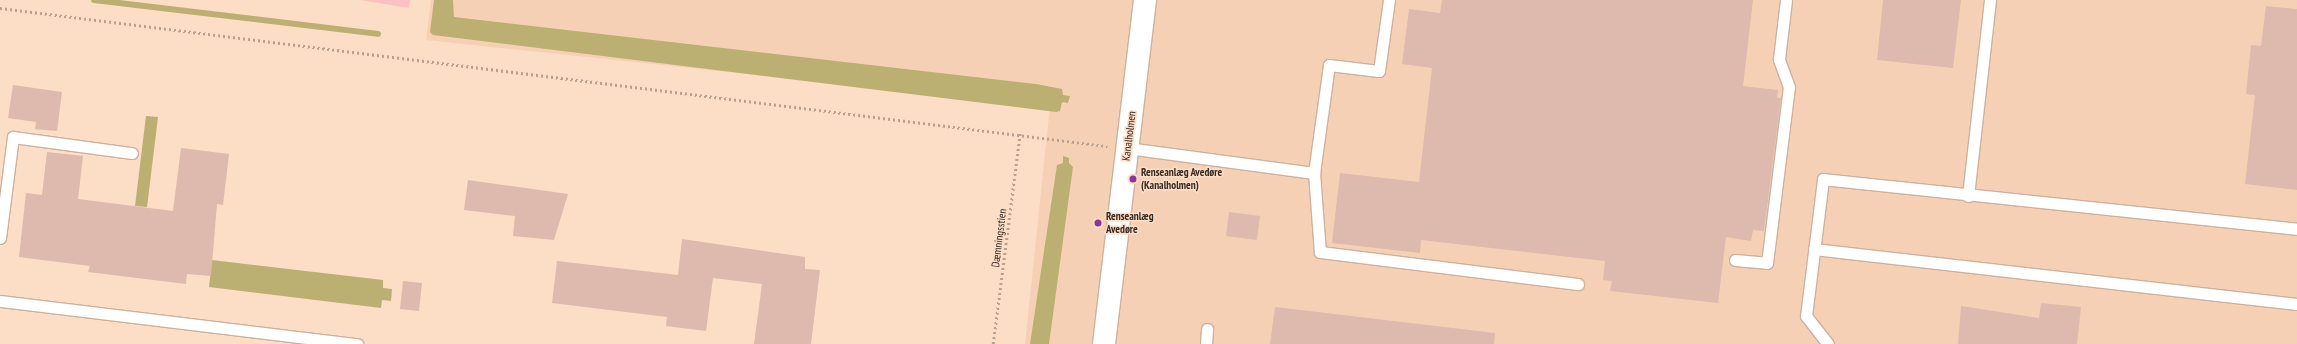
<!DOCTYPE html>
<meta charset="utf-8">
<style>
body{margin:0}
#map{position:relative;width:2297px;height:344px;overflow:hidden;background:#fcddc6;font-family:"PT Sans Narrow",sans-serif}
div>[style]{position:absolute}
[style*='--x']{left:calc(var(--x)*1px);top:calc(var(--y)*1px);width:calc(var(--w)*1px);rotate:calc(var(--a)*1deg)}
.built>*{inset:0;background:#f6d0b5}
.green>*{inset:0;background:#fac1c0}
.water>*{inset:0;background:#bbaf72}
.stream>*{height:6px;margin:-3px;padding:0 3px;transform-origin:3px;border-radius:3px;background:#bbaf72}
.building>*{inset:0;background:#deb9ad}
.path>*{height:2.5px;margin-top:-1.25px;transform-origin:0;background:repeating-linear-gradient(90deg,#b9a18f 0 2px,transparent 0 5px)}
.roads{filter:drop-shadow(1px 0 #cfb19b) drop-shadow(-1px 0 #cfb19b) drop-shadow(0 1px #cfb19b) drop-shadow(0 -1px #cfb19b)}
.service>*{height:11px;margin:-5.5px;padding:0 5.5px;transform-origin:5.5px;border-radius:5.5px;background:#fff}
.minor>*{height:22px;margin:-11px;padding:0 11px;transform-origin:11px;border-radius:11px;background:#fff}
.dots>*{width:11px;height:11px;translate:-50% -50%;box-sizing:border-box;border:2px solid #fcddc6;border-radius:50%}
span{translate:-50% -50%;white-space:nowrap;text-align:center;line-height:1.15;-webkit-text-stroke:3px #fcddc6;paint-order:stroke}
.street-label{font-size:11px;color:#352921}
.poi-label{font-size:11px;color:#352921;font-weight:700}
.left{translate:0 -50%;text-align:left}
</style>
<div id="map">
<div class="built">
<i style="clip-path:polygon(431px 0,2297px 0,2297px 344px,1025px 344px,1050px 106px,426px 40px)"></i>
</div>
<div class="green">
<i style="clip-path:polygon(361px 0,410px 0,409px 8px)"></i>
</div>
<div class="water">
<i style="clip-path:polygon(434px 0,453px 0,454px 17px,1036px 84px,1062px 89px,1063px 95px,1070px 96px,1068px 103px,1062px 102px,1060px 111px,1056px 112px,433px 35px,430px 32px)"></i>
<i style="clip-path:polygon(146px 116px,158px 117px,147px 207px,135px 206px)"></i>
<i style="clip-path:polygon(1063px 156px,1069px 158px,1069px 163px,1073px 167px,1049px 344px,1030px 344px,1057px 165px,1063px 163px)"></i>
<i style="clip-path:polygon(212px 260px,383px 280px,383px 288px,392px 289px,391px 301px,382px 300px,381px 308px,209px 287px)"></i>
</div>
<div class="stream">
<i style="--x:94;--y:0;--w:286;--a:6.8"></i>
</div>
<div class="building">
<i style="clip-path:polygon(1442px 0,1753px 0,1743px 86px,1778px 90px,1777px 98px,1781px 98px,1764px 231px,1753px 230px,1751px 241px,1726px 237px,1718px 303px,1610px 291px,1612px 281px,1603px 280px,1605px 261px,1421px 240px,1420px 253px,1332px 243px,1340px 173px,1419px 182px,1432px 68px,1402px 64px,1409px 9px,1440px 13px)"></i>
<i style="clip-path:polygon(1883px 0,1961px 0,1953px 68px,1877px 60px)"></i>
<i style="clip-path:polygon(2266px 6px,2297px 9px,2297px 190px,2245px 184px,2255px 95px,2246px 94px,2251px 45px,2261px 46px)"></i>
<i style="clip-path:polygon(13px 85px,62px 92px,57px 131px,35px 129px,36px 122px,8px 118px)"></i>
<i style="clip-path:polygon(181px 148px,229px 154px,223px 205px,217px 204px,211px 276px,187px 274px,186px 284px,88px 272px,90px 266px,19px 257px,26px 193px,42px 195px,47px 152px,83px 156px,78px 199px,173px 211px)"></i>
<i style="clip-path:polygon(468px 180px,568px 194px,554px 240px,513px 236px,515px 216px,464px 210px)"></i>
<i style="clip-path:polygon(1229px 212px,1260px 216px,1257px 240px,1226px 236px)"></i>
<i style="clip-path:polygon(682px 239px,805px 257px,805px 269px,820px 270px,811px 344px,754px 344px,762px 284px,713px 278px,706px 331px,666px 326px,667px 317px,552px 303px,557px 261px,678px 275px)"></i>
<i style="clip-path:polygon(403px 281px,422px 283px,419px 311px,400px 309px)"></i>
<i style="clip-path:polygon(2041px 303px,2081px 307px,2077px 344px,1958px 344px,1961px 306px,2039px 318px)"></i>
<i style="clip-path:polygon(1275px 307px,1495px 333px,1494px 344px,1270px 344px)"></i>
</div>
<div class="path">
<i style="--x:0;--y:8;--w:1116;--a:7.11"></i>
<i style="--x:993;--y:344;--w:212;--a:-82.7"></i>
</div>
<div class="roads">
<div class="service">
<i style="--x:1127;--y:148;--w:189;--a:7.6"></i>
<i style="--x:1314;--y:173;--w:109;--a:-82.1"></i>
<i style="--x:1329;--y:65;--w:50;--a:6.8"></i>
<i style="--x:1379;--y:71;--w:72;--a:-82"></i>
<i style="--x:1314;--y:173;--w:79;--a:85.7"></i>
<i style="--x:1320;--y:252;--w:260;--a:7.1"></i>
<i style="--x:1968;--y:196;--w:197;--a:-83.6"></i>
<i style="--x:0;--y:238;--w:102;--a:-82.7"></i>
<i style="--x:13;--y:137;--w:120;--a:7.7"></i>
<i style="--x:1814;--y:249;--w:486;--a:6.5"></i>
<i style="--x:1735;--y:260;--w:32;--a:5"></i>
<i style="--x:1767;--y:263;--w:177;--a:-82.9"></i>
<i style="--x:1789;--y:87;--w:30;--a:-110"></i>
<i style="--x:1779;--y:59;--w:59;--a:-83.2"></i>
<i style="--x:0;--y:301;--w:360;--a:6.9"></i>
<i style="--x:1206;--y:344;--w:15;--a:-86"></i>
<i style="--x:1828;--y:344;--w:36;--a:-128"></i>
<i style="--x:1806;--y:316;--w:138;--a:-82.9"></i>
<i style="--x:1823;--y:179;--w:477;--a:6"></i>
</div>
<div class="minor">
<i style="--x:1104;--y:344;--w:346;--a:-83.2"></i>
</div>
</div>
<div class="dots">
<i style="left:1133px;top:179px;background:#8b33a0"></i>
<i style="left:1098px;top:223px;background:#8b33a0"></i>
</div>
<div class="street-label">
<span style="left:1129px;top:136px;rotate:-83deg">Kanalholmen</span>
<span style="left:999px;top:238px;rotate:-83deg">Dæmningsstien</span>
</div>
<div class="poi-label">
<span class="left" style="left:1141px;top:179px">Renseanlæg Avedøre<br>(Kanalholmen)</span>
<span class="left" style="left:1106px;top:223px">Renseanlæg<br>Avedøre</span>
</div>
</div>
